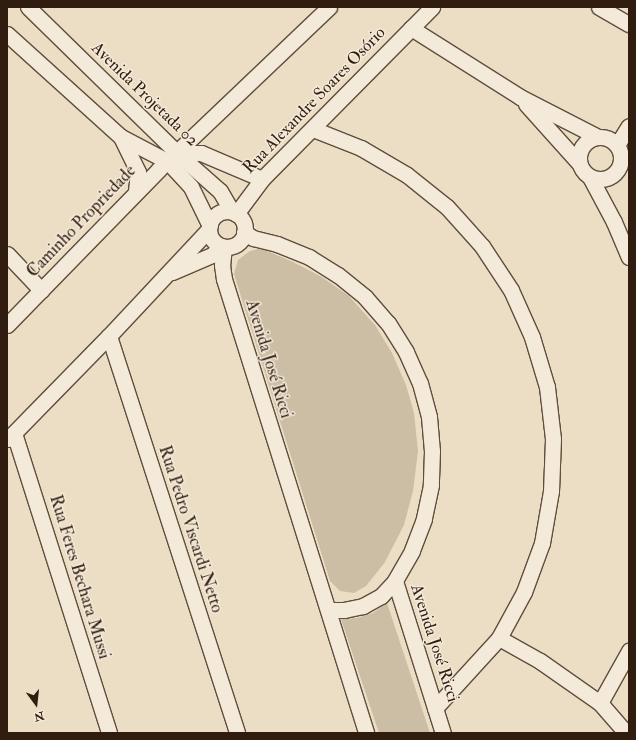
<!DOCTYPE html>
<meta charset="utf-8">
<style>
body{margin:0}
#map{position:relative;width:636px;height:740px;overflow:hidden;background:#ecdec4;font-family:"IM FELL Double Pica",serif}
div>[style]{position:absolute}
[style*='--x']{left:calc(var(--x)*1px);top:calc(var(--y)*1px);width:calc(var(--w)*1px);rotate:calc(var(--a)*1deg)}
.green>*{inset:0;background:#ccbda5}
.roads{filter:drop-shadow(1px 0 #604d3c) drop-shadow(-1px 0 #604d3c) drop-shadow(0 1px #604d3c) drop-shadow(0 -1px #604d3c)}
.minor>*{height:15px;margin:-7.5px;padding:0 7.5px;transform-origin:7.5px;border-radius:7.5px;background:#f3ead9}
.minor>.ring{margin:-7.5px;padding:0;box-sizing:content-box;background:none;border:15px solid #f3ead9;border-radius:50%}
span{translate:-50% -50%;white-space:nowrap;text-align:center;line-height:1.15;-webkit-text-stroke:3px #f3ead9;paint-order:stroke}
.street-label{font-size:17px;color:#311d0f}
.frame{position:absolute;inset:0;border:8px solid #311d0f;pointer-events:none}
.north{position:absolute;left:16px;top:684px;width:40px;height:40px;-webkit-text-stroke:3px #f3ead9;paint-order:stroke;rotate:165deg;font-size:11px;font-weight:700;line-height:16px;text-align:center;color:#311d0f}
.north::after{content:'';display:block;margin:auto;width:14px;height:18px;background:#311d0f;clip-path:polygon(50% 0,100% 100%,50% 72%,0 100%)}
</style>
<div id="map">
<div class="green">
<i style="clip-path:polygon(258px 249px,265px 250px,293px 262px,320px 276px,348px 295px,375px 325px,392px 353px,406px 385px,414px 413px,418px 451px,413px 491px,404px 525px,385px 562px,366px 586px,354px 593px,340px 591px,330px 581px,234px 274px,238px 260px,250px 251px)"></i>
<i style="clip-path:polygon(387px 603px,430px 733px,379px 733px,341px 619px,357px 618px,373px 613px)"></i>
</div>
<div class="roads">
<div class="minor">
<i style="--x:28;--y:7;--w:209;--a:44.4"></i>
<i style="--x:177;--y:153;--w:57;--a:41.5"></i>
<i style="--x:220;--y:191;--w:24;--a:60"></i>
<i style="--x:599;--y:7;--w:34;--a:30"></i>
<i style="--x:411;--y:28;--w:129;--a:32.3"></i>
<i style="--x:520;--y:97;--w:88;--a:27.1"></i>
<i style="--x:7;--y:34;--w:154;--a:42.1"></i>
<i style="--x:121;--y:137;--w:52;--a:27.6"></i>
<i style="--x:167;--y:161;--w:35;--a:47"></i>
<i style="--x:191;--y:187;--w:43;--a:64"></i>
<i style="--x:526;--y:104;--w:78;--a:48.1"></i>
<i style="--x:313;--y:129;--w:52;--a:21.6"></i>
<i style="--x:361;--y:148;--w:53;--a:30.4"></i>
<i style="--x:407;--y:175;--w:51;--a:38.7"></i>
<i style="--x:447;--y:207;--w:52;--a:48.1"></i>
<i style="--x:482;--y:246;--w:53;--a:56.6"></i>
<i style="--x:511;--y:290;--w:51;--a:65.9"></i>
<i style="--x:532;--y:337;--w:52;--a:73.3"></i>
<i style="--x:547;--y:387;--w:52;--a:83.4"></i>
<i style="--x:553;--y:439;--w:52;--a:92.2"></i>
<i style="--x:551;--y:491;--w:53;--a:99.8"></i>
<i style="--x:542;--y:543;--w:52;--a:110.2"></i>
<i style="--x:524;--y:592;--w:52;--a:118.5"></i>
<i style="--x:499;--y:638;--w:95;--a:132.4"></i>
<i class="ring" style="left:579px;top:137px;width:27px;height:27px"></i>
<i style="--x:121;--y:137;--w:39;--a:64"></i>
<i style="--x:138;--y:172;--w:20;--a:96"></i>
<i style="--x:617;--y:145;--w:22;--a:-58"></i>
<i style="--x:177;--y:153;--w:24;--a:0"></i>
<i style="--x:201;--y:153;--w:66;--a:23.1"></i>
<i style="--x:590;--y:177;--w:51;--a:61.9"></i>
<i style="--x:614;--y:222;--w:38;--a:67"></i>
<i class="ring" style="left:209px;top:211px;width:21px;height:21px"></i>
<i style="--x:236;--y:214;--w:44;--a:-53.4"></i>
<i style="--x:262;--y:179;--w:242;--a:-45.3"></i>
<i style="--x:244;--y:232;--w:11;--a:34"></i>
<i style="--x:253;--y:238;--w:25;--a:14"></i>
<i style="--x:277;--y:244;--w:35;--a:22"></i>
<i style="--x:309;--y:257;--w:34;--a:32"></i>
<i style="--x:338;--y:275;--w:35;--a:39"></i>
<i style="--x:365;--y:297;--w:35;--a:49"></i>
<i style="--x:388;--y:323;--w:34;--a:58"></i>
<i style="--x:406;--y:352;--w:34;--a:66"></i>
<i style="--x:420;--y:383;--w:35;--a:75"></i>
<i style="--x:429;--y:417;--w:34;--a:85"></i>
<i style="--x:432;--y:451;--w:34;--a:92"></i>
<i style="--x:431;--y:485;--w:35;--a:102"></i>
<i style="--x:424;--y:519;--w:34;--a:111"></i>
<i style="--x:412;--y:551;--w:34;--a:120"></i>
<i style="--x:395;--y:581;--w:21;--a:133"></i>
<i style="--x:381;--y:596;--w:21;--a:151"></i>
<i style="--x:363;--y:606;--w:19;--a:168"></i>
<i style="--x:344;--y:610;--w:16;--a:180"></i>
<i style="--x:224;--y:247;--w:18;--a:96"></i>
<i style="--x:222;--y:265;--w:14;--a:82"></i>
<i style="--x:224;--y:279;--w:476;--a:72.6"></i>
<i style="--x:7;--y:254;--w:50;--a:46.6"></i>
<i style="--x:172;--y:272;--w:43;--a:-23"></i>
<i style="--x:212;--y:255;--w:13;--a:-42"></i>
<i style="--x:7;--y:325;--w:218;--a:-45.7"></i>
<i style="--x:159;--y:169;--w:235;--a:-43.6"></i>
<i style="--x:109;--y:336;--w:417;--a:72.1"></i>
<i style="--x:14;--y:433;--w:315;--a:72.4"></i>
<i style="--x:8;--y:439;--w:144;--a:-45.6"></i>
<i style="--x:109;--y:336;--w:146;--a:-46.9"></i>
<i style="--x:395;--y:581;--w:159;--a:72.5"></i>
<i style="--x:499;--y:638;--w:47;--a:29.3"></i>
<i style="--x:540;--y:661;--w:73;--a:35"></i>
<i style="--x:600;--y:703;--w:40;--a:49"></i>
<i style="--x:600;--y:703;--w:60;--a:-60.9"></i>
</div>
</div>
<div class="street-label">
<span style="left:145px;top:94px;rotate:44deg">Avenida Projetada 02</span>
<span style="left:314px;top:100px;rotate:-46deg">Rua Alexandre Soares Osório</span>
<span style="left:81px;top:221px;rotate:-46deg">Caminho Propriedade</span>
<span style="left:269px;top:359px;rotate:73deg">Avenida José Ricci</span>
<span style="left:191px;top:529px;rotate:72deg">Rua Pedro Viscardi Netto</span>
<span style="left:80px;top:577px;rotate:73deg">Rua Feres Bechara Mussi</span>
<span style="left:435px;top:643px;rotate:72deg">Avenida José Ricci</span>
</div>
<div class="frame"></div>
<div class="north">N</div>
</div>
